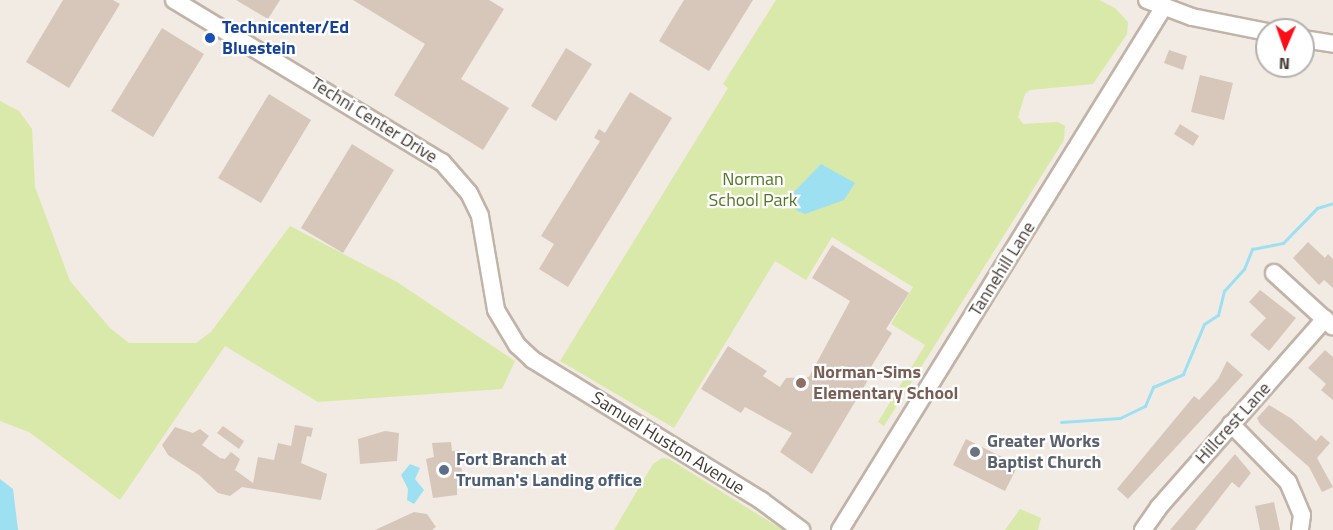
<!DOCTYPE html>
<style>
body{margin:0}
#map{position:relative;width:1333px;height:530px;overflow:hidden;background:#f2ebe3;font-family:"Titillium Web",sans-serif}
div>[style]{position:absolute}
[style*='--x']{left:calc(var(--x)*1px);top:calc(var(--y)*1px);width:calc(var(--w)*1px);rotate:calc(var(--a)*1deg)}
.green>*{inset:0;background:#d8e9a9}
.water>*{inset:0;background:#9ce0f2}
.stream>*{height:3px;margin:-1.5px;padding:0 1.5px;transform-origin:1.5px;border-radius:1.5px;background:#9ce0f2}
.building>*{inset:0;background:#d7c7bb}
.roads{filter:drop-shadow(2px 0 #c1b3a8) drop-shadow(-2px 0 #c1b3a8) drop-shadow(0 2px #c1b3a8) drop-shadow(0 -2px #c1b3a8)}
.minor>*{height:16px;margin:-8px;padding:0 8px;transform-origin:8px;border-radius:8px;background:#fff}
.dots>*{width:16px;height:16px;translate:-50% -50%;box-sizing:border-box;border:3px solid #fff;border-radius:50%}
span{translate:-50% -50%;white-space:nowrap;text-align:center;line-height:1.15;-webkit-text-stroke:4.5px #fff;paint-order:stroke}
.transit-label{font-size:18px;color:#164399;font-weight:700}
.left{translate:0 -50%;text-align:left}
.street-label{font-size:18px;color:#443a33}
.park-label{font-size:18px;color:#547725}
.education-label{font-size:18px;color:#785e54;font-weight:700}
.worship-label{font-size:18px;color:#5b616d;font-weight:700}
.service-label{font-size:18px;color:#4e5e75;font-weight:700}
.north{position:absolute;left:1255px;top:18px;width:60px;height:60px;box-sizing:border-box;background:#fff;border:2px solid #b4b0ad;border-radius:50%;rotate:182deg;font-size:16px;font-weight:700;line-height:24px;text-align:center;color:#443a33}
.north::after{content:'';display:block;margin:auto;width:21px;height:27px;background:#ff0d17;clip-path:polygon(50% 0,100% 100%,50% 72%,0 100%)}
</style>
<div id="map">
<div class="green">
<i style="clip-path:polygon(776px 0,1099px 0,1115px 8px,1128px 22px,1127px 34px,1093px 84px,1030px 90px,1025px 94px,1018px 117px,1023px 124px,1058px 122px,1065px 126px,1064px 140px,884px 426px,878px 422px,925px 345px,891px 324px,913px 287px,832px 237px,806px 280px,775px 261px,674px 428px,560px 361px,728px 88px,723px 84px)"></i>
<i style="clip-path:polygon(0 101px,19px 111px,32px 129px,35px 187px,70px 281px,110px 328px,129px 343px,196px 343px,211px 332px,290px 226px,397px 282px,515px 361px,502px 389px,318px 402px,225px 346px,120px 500px,29px 432px,0 421px)"></i>
<i style="clip-path:polygon(662px 458px,669px 459px,783px 530px,614px 530px,653px 464px)"></i>
<i style="clip-path:polygon(1020px 509px,1041px 518px,1038px 530px,1005px 530px)"></i>
</div>
<div class="water">
<i style="clip-path:polygon(821px 164px,855px 183px,844px 200px,805px 214px,798px 211px,789px 204px,792px 194px)"></i>
<i style="clip-path:polygon(410px 464px,420px 468px,415px 479px,424px 490px,414px 504px,407px 500px,408px 489px,401px 475px)"></i>
<i style="clip-path:polygon(0 479px,13px 489px,18px 530px,0 530px)"></i>
</div>
<div class="stream">
<i style="--x:1061;--y:422;--w:59;--a:-3.9"></i>
<i style="--x:1120;--y:418;--w:28;--a:-26"></i>
<i style="--x:1145;--y:406;--w:21;--a:-67"></i>
<i style="--x:1153;--y:387;--w:33;--a:-23"></i>
<i style="--x:1183;--y:374;--w:54;--a:-67.2"></i>
<i style="--x:1204;--y:324;--w:17;--a:-33"></i>
<i style="--x:1218;--y:315;--w:25;--a:-76"></i>
<i style="--x:1224;--y:291;--w:30;--a:-48"></i>
<i style="--x:1244;--y:269;--w:22;--a:-68"></i>
<i style="--x:1252;--y:249;--w:32;--a:-11"></i>
<i style="--x:1283;--y:243;--w:49;--a:-45.8"></i>
<i style="--x:1317;--y:208;--w:17;--a:-17"></i>
</div>
<div class="building">
<i style="clip-path:polygon(63px 0,113px 0,120px 4px,69px 88px,26px 62px)"></i>
<i style="clip-path:polygon(236px 0,280px 0,268px 19px)"></i>
<i style="clip-path:polygon(353px 0,489px 0,504px 9px,461px 79px,509px 108px,483px 150px,394px 95px,425px 44px)"></i>
<i style="clip-path:polygon(684px 0,753px 0,709px 71px,659px 41px)"></i>
<i style="clip-path:polygon(162px 28px,204px 54px,153px 137px,111px 111px)"></i>
<i style="clip-path:polygon(566px 48px,592px 64px,556px 121px,531px 106px)"></i>
<i style="clip-path:polygon(1169px 50px,1187px 56px,1183px 70px,1164px 63px)"></i>
<i style="clip-path:polygon(1200px 75px,1233px 83px,1224px 120px,1191px 112px)"></i>
<i style="clip-path:polygon(630px 92px,672px 118px,568px 287px,539px 269px,554px 244px,541px 236px,600px 141px,594px 138px,599px 129px,605px 133px)"></i>
<i style="clip-path:polygon(269px 94px,311px 120px,261px 203px,218px 178px)"></i>
<i style="clip-path:polygon(1180px 124px,1199px 136px,1193px 146px,1174px 134px)"></i>
<i style="clip-path:polygon(352px 144px,394px 170px,343px 253px,301px 228px)"></i>
<i style="clip-path:polygon(1308px 242px,1325px 258px,1328px 254px,1333px 259px,1333px 288px,1324px 280px,1319px 285px,1293px 258px)"></i>
<i style="clip-path:polygon(832px 245px,909px 293px,886px 329px,892px 333px,871px 367px,874px 370px,812px 474px,780px 452px,792px 433px,745px 407px,741px 413px,701px 389px,728px 346px,767px 371px,763px 376px,780px 387px,786px 378px,809px 377px,850px 301px,812px 278px)"></i>
<i style="clip-path:polygon(1260px 290px,1296px 318px,1269px 351px,1250px 335px,1266px 318px,1249px 302px)"></i>
<i style="clip-path:polygon(1325px 350px,1333px 357px,1333px 400px,1321px 390px,1326px 384px,1308px 368px)"></i>
<i style="clip-path:polygon(1227px 361px,1243px 375px,1128px 499px,1117px 489px,1194px 396px,1199px 400px,1218px 379px)"></i>
<i style="clip-path:polygon(1269px 405px,1292px 419px,1316px 441px,1321px 435px,1330px 443px,1317px 458px,1333px 487px,1322px 492px,1309px 467px,1260px 424px,1257px 418px)"></i>
<i style="clip-path:polygon(295px 425px,313px 428px,311px 437px,307px 436px,301px 463px,327px 474px,321px 500px,242px 487px,230px 496px,218px 493px,199px 475px,168px 455px,162px 445px,175px 427px,193px 433px,200px 429px,209px 436px,202px 445px,220px 458px,225px 459px,231px 452px,240px 459px,235px 470px,253px 483px,258px 457px,274px 460px,278px 443px,291px 446px)"></i>
<i style="clip-path:polygon(223px 426px,244px 441px,239px 449px,217px 433px)"></i>
<i style="clip-path:polygon(385px 431px,399px 433px,397px 461px,360px 464px,358px 439px)"></i>
<i style="clip-path:polygon(966px 439px,1018px 465px,1005px 491px,953px 465px)"></i>
<i style="clip-path:polygon(451px 442px,452px 451px,459px 450px,463px 480px,457px 481px,457px 495px,433px 498px,426px 459px,434px 457px,432px 443px)"></i>
<i style="clip-path:polygon(1235px 454px,1251px 473px,1239px 488px,1232px 482px,1195px 530px,1170px 530px)"></i>
<i style="clip-path:polygon(1274px 502px,1280px 530px,1260px 530px,1255px 506px)"></i>
<i style="clip-path:polygon(414px 512px,427px 514px,436px 527px,432px 530px,375px 530px)"></i>
</div>
<div class="roads">
<div class="minor">
<i style="--x:174;--y:0;--w:313;--a:31.2"></i>
<i style="--x:442;--y:162;--w:41;--a:48.9"></i>
<i style="--x:469;--y:193;--w:25;--a:64"></i>
<i style="--x:480;--y:216;--w:95;--a:80.3"></i>
<i style="--x:496;--y:310;--w:41;--a:59"></i>
<i style="--x:517;--y:345;--w:22;--a:43"></i>
<i style="--x:533;--y:360;--w:269;--a:31.6"></i>
<i style="--x:762;--y:501;--w:49;--a:36.6"></i>
<i style="--x:1147;--y:0;--w:48;--a:20.7"></i>
<i style="--x:1192;--y:17;--w:76;--a:11.3"></i>
<i style="--x:1303;--y:39;--w:30;--a:9"></i>
<i style="--x:1274;--y:273;--w:79;--a:42.4"></i>
<i style="--x:1231;--y:424;--w:81;--a:45.5"></i>
<i style="--x:1288;--y:482;--w:36;--a:67"></i>
<i style="--x:1302;--y:515;--w:15;--a:98"></i>
<i style="--x:840;--y:530;--w:614;--a:-58.25"></i>
<i style="--x:1143;--y:530;--w:28;--a:-55"></i>
<i style="--x:1159;--y:507;--w:251;--a:-48.6"></i>
</div>
</div>
<div class="dots">
<i style="left:210px;top:38px;background:#1a4fb4"></i>
<i style="left:801px;top:383px;background:#8d6e63"></i>
<i style="left:975px;top:452px;background:#6b7280"></i>
<i style="left:444px;top:470px;background:#5c6f8a"></i>
</div>
<div class="transit-label">
<span class="left" style="left:222px;top:38px">Technicenter/Ed<br>Bluestein</span>
</div>
<div class="street-label">
<span style="left:374px;top:120px;rotate:32deg">Techni Center Drive</span>
<span style="left:1002px;top:269px;rotate:-58deg">Tannehill Lane</span>
<span style="left:1233px;top:423px;rotate:-48deg">Hillcrest Lane</span>
<span style="left:668px;top:443px;rotate:32deg">Samuel Huston Avenue</span>
</div>
<div class="park-label">
<span style="left:753px;top:190px">Norman<br>School Park</span>
</div>
<div class="education-label">
<span class="left" style="left:813px;top:383px">Norman-Sims<br>Elementary School</span>
</div>
<div class="worship-label">
<span class="left" style="left:987px;top:452px">Greater Works<br>Baptist Church</span>
</div>
<div class="service-label">
<span class="left" style="left:456px;top:470px">Fort Branch at<br>Truman's Landing office</span>
</div>
<div class="north">N</div>
</div>
